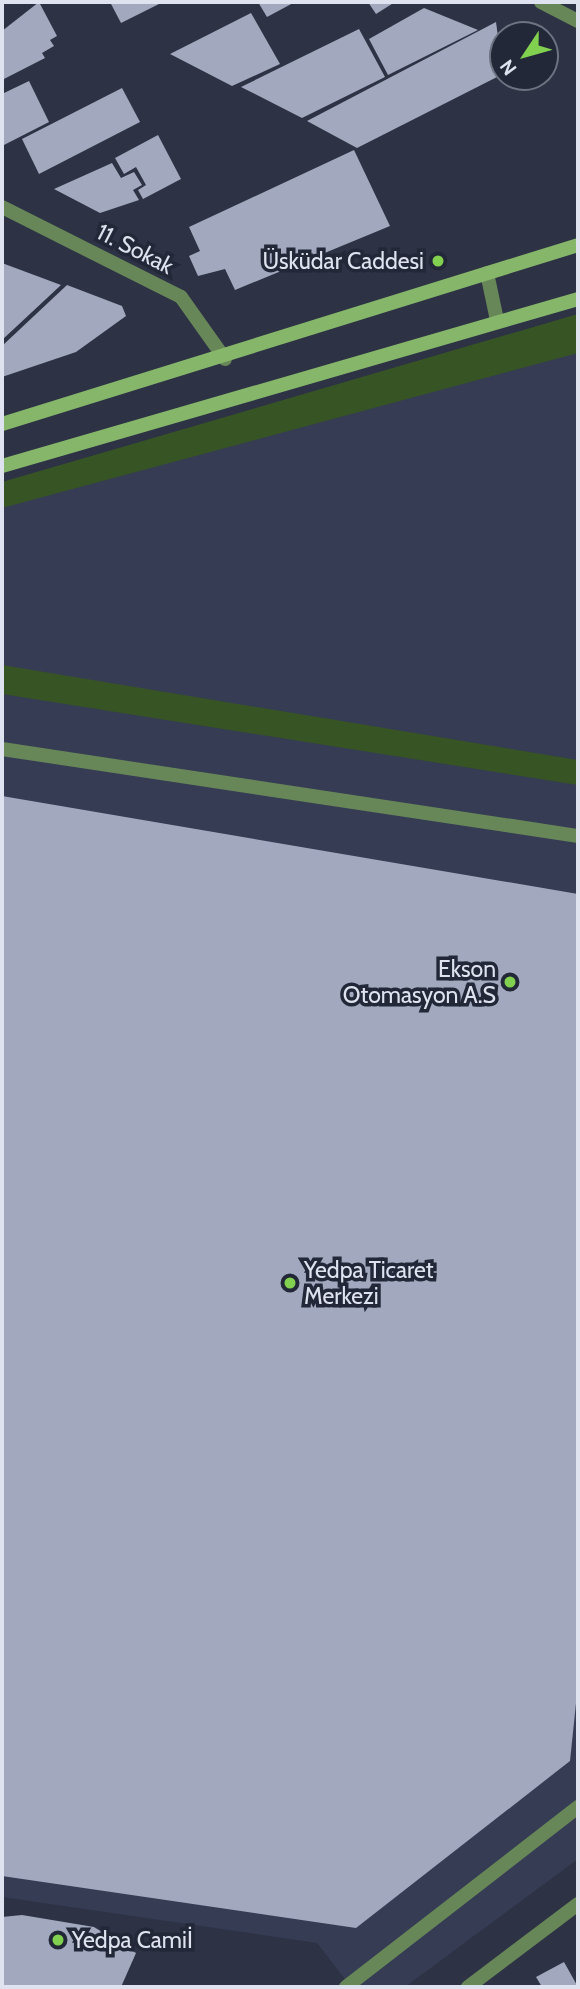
<!DOCTYPE html>
<meta charset="utf-8">
<style>
body{margin:0}
#map{position:relative;width:580px;height:1989px;overflow:hidden;background:#2d3244;font-family:Cabin,sans-serif}
div>[style]{position:absolute}
[style*='--x']{left:calc(var(--x)*1px);top:calc(var(--y)*1px);width:calc(var(--w)*1px);rotate:calc(var(--a)*1deg)}
.built>*{inset:0;background:#353c54}
.green>*{inset:0;background:#375425}
.building>*{inset:0;background:#a2a9bf}
.service>*{height:14px;margin:-7px;padding:0 7px;transform-origin:7px;border-radius:7px;background:#688758}
.minor>*{height:14px;margin:-7px;padding:0 7px;transform-origin:7px;border-radius:7px;background:#688758}
.tertiary>*{height:14px;margin:-7px;padding:0 7px;transform-origin:7px;border-radius:7px;background:#688758}
.secondary>*{height:14px;margin:-7px;padding:0 7px;transform-origin:7px;border-radius:7px;background:#85b66a}
.dots>*{width:19px;height:19px;translate:-50% -50%;box-sizing:border-box;border:4px solid #232839;border-radius:50%}
span{translate:-50% -50%;white-space:nowrap;text-align:center;line-height:1.15;-webkit-text-stroke:7px #232839;paint-order:stroke}
.street-label{font-size:23px;color:#dfe3ef}
.poi-label{font-size:23px;color:#dfe3ef}
.right{translate:-100% -50%;text-align:right}
.left{translate:0 -50%;text-align:left}
.frame{position:absolute;inset:0;border:4px solid #dfe3ef;pointer-events:none}
.north{position:absolute;left:489px;top:21px;width:70px;height:70px;box-sizing:border-box;background:#232839;border:2px solid #6e7382;border-radius:50%;rotate:234deg;font-size:19px;font-weight:700;line-height:28px;text-align:center;color:#dfe3ef}
.north::after{content:'';display:block;margin:auto;width:24px;height:32px;background:#82d04f;clip-path:polygon(50% 0,100% 100%,50% 72%,0 100%)}
</style>
<div id="map">
<div class="built">
<i style="clip-path:polygon(578px 344px,578px 1859px,405px 1987px,351px 1987px,317px 1943px,2px 1897px,2px 490px)"></i>
</div>
<div class="green">
<i style="clip-path:polygon(578px 314px,578px 353px,2px 508px,2px 482px)"></i>
<i style="clip-path:polygon(2px 665px,578px 760px,578px 785px,2px 694px)"></i>
</div>
<div class="building">
<i style="clip-path:polygon(39px 2px,57px 36px,50px 40px,54px 46px,42px 53px,45px 58px,2px 80px,2px 31px)"></i>
<i style="clip-path:polygon(110px 2px,163px 2px,121px 23px)"></i>
<i style="clip-path:polygon(258px 2px,295px 2px,267px 17px)"></i>
<i style="clip-path:polygon(368px 2px,395px 2px,376px 14px)"></i>
<i style="clip-path:polygon(424px 8px,478px 30px,388px 75px,369px 39px)"></i>
<i style="clip-path:polygon(251px 13px,280px 64px,232px 86px,170px 54px)"></i>
<i style="clip-path:polygon(496px 22px,503px 74px,357px 148px,307px 121px)"></i>
<i style="clip-path:polygon(359px 29px,385px 77px,302px 118px,241px 87px)"></i>
<i style="clip-path:polygon(29px 81px,49px 122px,2px 146px,2px 94px)"></i>
<i style="clip-path:polygon(122px 88px,140px 122px,39px 174px,22px 139px)"></i>
<i style="clip-path:polygon(158px 135px,181px 179px,143px 199px,138px 190px,146px 185px,136px 167px,124px 174px,115px 158px)"></i>
<i style="clip-path:polygon(354px 150px,390px 226px,235px 290px,225px 269px,198px 276px,189px 256px,200px 251px,189px 227px)"></i>
<i style="clip-path:polygon(112px 163px,121px 178px,134px 172px,142px 185px,133px 190px,139px 200px,100px 213px,54px 189px)"></i>
<i style="clip-path:polygon(2px 263px,61px 285px,2px 340px)"></i>
<i style="clip-path:polygon(67px 285px,122px 306px,126px 316px,76px 352px,2px 377px,2px 346px)"></i>
<i style="clip-path:polygon(2px 796px,578px 894px,578px 1684px,570px 1761px,356px 1928px,2px 1876px)"></i>
<i style="clip-path:polygon(22px 1915px,94px 1927px,136px 1953px,121px 1987px,2px 1987px,2px 1917px)"></i>
<i style="clip-path:polygon(564px 1962px,578px 1987px,542px 1987px,536px 1977px)"></i>
</div>
<div class="service">
<i style="--x:2;--y:749;--w:583;--a:8.59"></i>
<i style="--x:346;--y:1987;--w:294;--a:-37.8"></i>
</div>
<div class="minor">
<i style="--x:541;--y:2;--w:42;--a:27.2"></i>
<i style="--x:2;--y:207;--w:200;--a:26.7"></i>
<i style="--x:181;--y:297;--w:76;--a:54.6"></i>
</div>
<div class="tertiary">
<i style="--x:487;--y:273;--w:48;--a:78"></i>
<i style="--x:468;--y:1987;--w:138;--a:-37"></i>
</div>
<div class="secondary">
<i style="--x:2;--y:424;--w:603;--a:-17.26"></i>
<i style="--x:2;--y:466;--w:600;--a:-16.17"></i>
</div>
<div class="dots">
<i style="left:438px;top:261px;background:#82d04f"></i>
<i style="left:510px;top:982px;background:#82d04f"></i>
<i style="left:290px;top:1283px;background:#82d04f"></i>
<i style="left:58px;top:1940px;background:#82d04f"></i>
</div>
<div class="street-label">
<span style="left:135px;top:249px;rotate:27deg">11. Sokak</span>
</div>
<div class="poi-label">
<span class="right" style="left:424px;top:261px">Üsküdar Caddesi</span>
<span class="right" style="left:496px;top:982px">Ekson<br>Otomasyon A.S</span>
<span class="left" style="left:304px;top:1283px">Yedpa Ticaret<br>Merkezi</span>
<span class="left" style="left:72px;top:1940px">Yedpa Camiİ</span>
</div>
<div class="frame"></div>
<div class="north">N</div>
</div>
